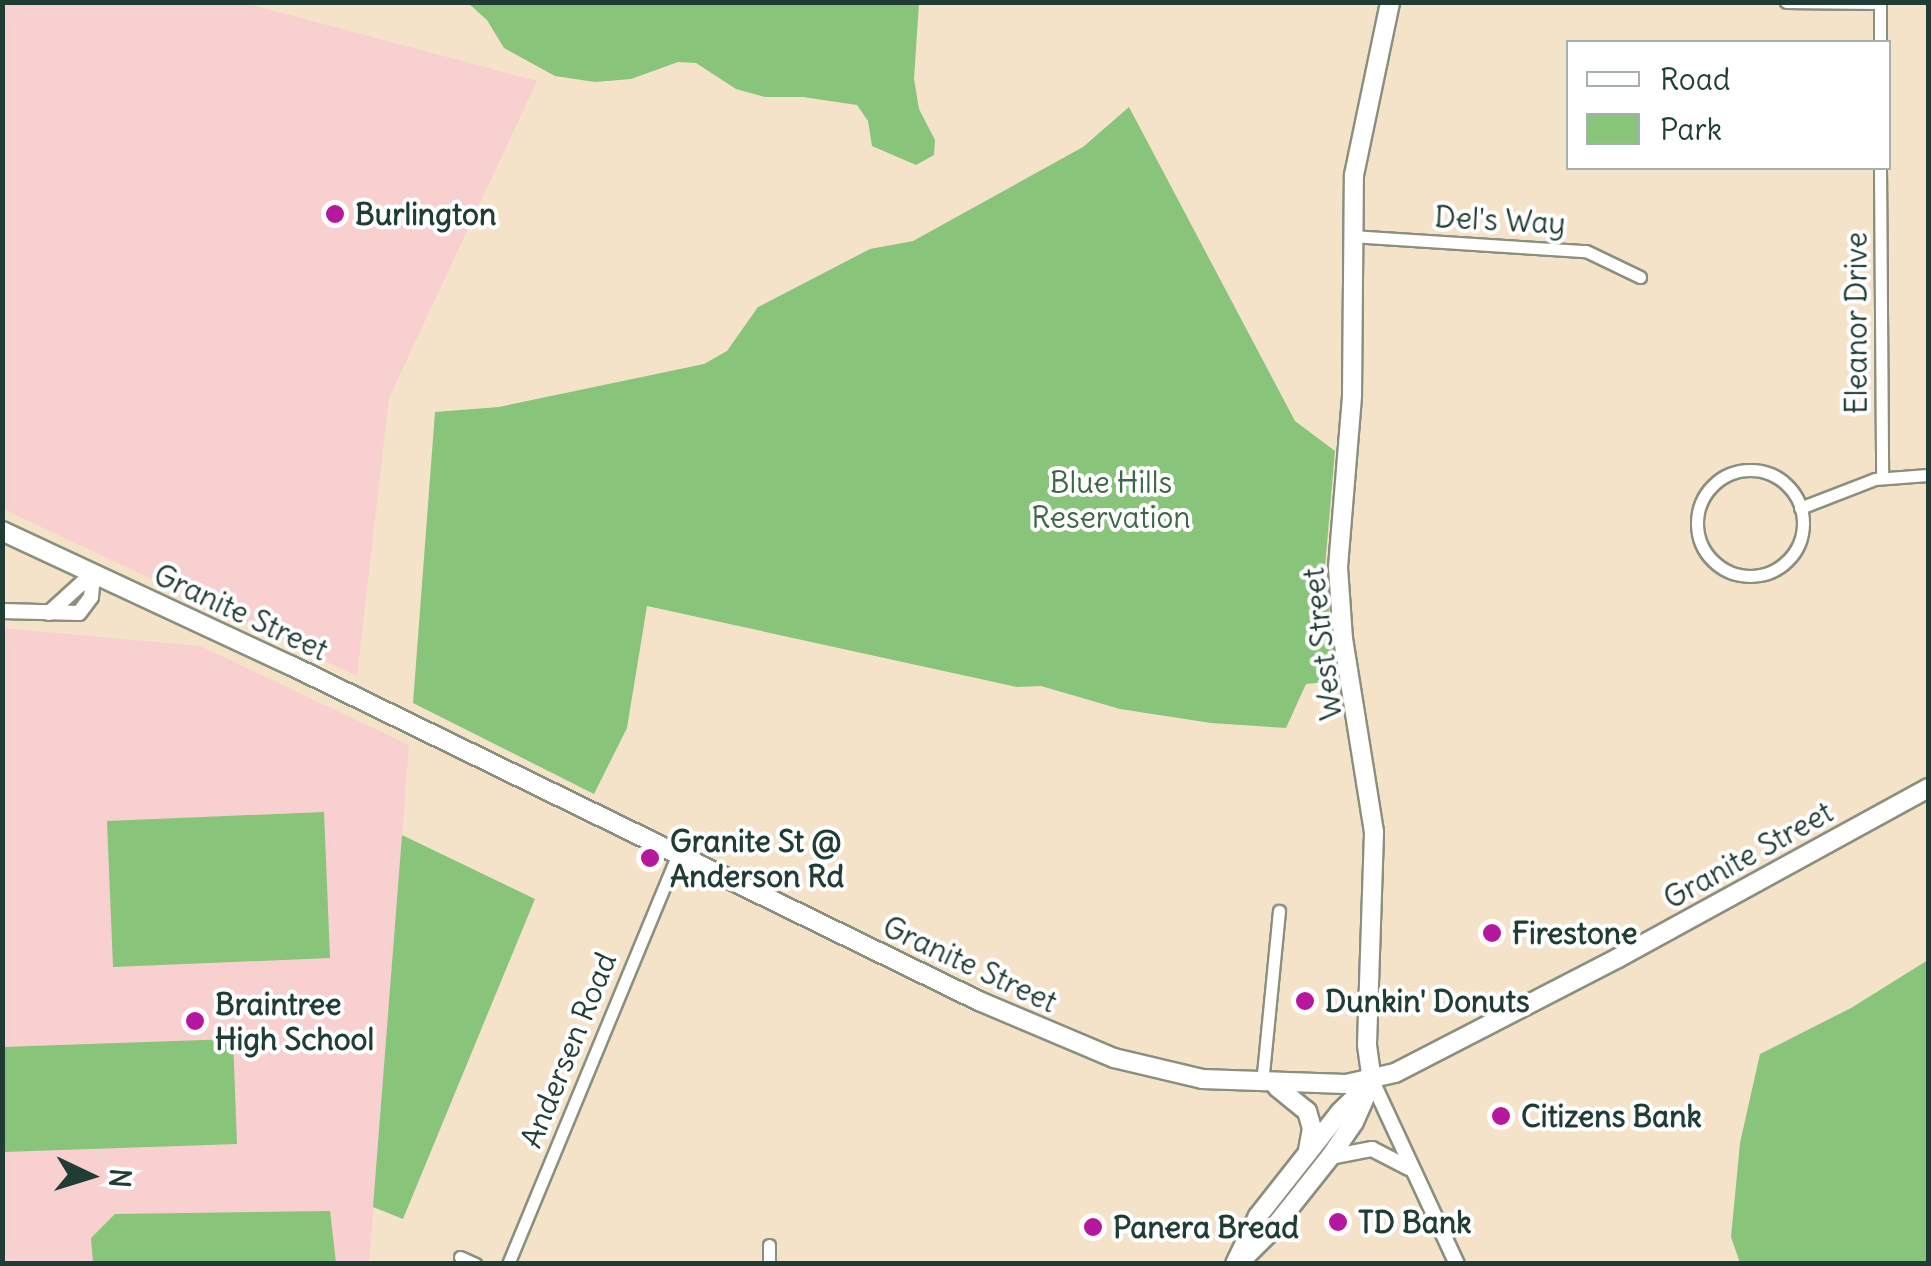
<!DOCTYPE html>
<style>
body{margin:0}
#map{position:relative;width:1931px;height:1266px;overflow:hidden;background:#f4e3c9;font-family:Delius,sans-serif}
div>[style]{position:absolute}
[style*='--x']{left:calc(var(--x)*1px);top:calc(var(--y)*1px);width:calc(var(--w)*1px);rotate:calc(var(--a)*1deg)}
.built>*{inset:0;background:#f7d0cf}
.green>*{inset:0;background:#88c47a}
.roads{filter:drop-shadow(2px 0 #8a907e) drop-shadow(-2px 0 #8a907e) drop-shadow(0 2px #8a907e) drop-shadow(0 -2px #8a907e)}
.minor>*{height:11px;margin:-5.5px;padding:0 5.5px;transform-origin:5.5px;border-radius:5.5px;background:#fff}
.minor>.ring{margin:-5.5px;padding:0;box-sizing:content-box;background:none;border:11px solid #fff;border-radius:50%}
.tertiary>*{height:14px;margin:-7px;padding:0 7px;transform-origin:7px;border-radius:7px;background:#fff}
.secondary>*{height:18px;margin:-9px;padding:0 9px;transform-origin:9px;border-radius:9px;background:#fff}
.dots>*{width:28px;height:28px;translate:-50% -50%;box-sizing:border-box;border:5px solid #fff;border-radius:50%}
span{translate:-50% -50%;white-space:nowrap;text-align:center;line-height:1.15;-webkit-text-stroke:8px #fff;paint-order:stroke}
.poi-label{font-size:30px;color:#1f3d34;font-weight:700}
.left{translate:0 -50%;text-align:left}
.street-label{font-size:30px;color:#1f3d34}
.park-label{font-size:30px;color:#3e6649}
.frame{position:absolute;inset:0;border:5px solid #1f3d34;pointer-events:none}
.legend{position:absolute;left:1566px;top:40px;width:325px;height:130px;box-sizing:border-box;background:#fff;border:2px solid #a5b1ae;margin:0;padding:12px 18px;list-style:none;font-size:30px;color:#1f3d34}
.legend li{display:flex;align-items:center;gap:20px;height:50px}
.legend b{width:50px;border:2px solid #a5b1ae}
.north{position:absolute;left:40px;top:1126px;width:100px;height:100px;-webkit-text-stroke:8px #fff;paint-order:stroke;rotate:94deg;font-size:28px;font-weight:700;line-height:40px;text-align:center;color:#1f3d34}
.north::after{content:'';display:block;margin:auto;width:35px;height:45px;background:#1f3d34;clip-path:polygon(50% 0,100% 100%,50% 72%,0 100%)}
</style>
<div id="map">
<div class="built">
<i style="clip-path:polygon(3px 2px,245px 3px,537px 81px,389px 398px,357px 676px,3px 509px)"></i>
<i style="clip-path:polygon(2px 628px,200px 646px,409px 745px,369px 1263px,3px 1263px)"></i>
</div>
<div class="green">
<i style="clip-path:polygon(468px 3px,919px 3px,914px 79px,919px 109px,935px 140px,934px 155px,916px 165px,872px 146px,868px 121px,857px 105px,803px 97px,765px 97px,736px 89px,696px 63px,678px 62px,631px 79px,595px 82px,555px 76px,504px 48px,487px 20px)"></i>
<i style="clip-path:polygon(1129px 107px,1295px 421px,1335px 451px,1325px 567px,1336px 681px,1306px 684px,1286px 728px,1211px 723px,1120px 709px,1041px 686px,1017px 687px,647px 606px,627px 728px,594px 794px,413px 703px,435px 412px,499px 407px,704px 364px,727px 351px,758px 307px,870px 249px,913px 241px,1083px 147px)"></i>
<i style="clip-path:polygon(324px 812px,330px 958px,113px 967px,107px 821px)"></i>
<i style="clip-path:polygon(402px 835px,535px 899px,403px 1219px,373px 1207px)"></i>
<i style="clip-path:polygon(1928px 960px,1928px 1263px,1740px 1263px,1731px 1237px,1740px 1143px,1760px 1054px,1851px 1008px)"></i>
<i style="clip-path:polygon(233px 1039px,237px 1144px,3px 1152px,3px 1047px)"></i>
<i style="clip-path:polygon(330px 1211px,336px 1263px,93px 1263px,91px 1238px,115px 1214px)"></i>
</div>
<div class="roads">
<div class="minor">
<i style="--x:1786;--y:2;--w:94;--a:0.6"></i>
<i style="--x:1880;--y:2;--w:40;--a:90"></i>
<i style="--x:1880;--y:168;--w:309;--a:89.6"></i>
<i style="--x:1351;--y:236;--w:235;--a:3.7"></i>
<i style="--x:1586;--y:251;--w:60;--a:25.7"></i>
<i class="ring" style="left:1697px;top:470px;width:95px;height:95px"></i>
<i style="--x:1800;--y:508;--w:80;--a:-21.1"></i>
<i style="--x:1875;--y:479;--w:53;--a:-4.3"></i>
<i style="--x:1262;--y:1084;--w:174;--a:-84.4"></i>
<i style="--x:460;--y:1257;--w:17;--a:24"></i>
<i style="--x:508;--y:1264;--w:443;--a:-67.5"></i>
<i style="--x:769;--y:1264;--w:19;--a:-90"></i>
</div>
<div class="tertiary">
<i style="--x:2;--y:611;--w:77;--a:1.5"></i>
<i style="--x:79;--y:613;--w:20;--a:-53"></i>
<i style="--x:91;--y:597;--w:24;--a:-85"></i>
<i style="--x:49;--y:613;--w:59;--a:-42.3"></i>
<i style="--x:1372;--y:1081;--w:202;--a:65.1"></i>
<i style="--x:1330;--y:1157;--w:43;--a:-10.8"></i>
<i style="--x:1372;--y:1149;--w:42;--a:27.2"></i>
</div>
<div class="secondary">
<i style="--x:2;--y:531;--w:318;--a:25"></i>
<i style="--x:290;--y:665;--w:767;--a:26"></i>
<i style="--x:979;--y:1001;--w:147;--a:22.9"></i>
<i style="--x:1114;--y:1058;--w:90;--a:13.4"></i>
<i style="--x:1202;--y:1079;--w:144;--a:2"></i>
<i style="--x:1346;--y:1084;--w:50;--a:-12.7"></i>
<i style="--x:1395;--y:1073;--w:251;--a:-27.3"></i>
<i style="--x:1618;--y:958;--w:354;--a:-28.7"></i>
<i style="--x:1372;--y:1081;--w:37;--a:-98"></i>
<i style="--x:1367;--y:1044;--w:212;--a:-88.1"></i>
<i style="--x:1374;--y:832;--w:195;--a:-99.1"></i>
<i style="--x:1343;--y:639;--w:72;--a:-94"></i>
<i style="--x:1338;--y:567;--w:173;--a:-85.3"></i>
<i style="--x:1352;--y:395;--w:220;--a:-89.5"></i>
<i style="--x:1354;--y:175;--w:177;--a:-78.2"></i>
<i style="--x:1277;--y:1087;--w:38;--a:39"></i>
<i style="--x:1307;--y:1111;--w:18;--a:74"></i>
<i style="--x:1312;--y:1128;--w:22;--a:100"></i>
<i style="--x:1235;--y:1264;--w:53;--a:-64.4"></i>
<i style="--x:1258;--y:1216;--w:132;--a:-51.7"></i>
<i style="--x:1340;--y:1112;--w:45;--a:-44.1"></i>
<i style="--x:1238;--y:1264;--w:48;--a:-45"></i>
<i style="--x:1272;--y:1230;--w:93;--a:-51.5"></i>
<i style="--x:1330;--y:1157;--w:42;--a:-55.6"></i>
<i style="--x:1354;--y:1122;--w:39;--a:-66"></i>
</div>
</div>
<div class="dots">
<i style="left:335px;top:214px;background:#b5179e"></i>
<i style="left:650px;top:858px;background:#b5179e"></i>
<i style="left:1492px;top:933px;background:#b5179e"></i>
<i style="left:1305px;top:1001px;background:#b5179e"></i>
<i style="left:195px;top:1021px;background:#b5179e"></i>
<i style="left:1501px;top:1116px;background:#b5179e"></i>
<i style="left:1338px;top:1222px;background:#b5179e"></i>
<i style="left:1093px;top:1227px;background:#b5179e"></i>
</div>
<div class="poi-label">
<span class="left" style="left:355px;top:214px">Burlington</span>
<span class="left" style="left:670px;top:858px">Granite St @<br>Anderson Rd</span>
<span class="left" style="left:1512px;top:933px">Firestone</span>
<span class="left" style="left:1325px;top:1001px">Dunkin' Donuts</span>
<span class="left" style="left:215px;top:1021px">Braintree<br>High School</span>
<span class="left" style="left:1521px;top:1116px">Citizens Bank</span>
<span class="left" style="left:1358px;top:1222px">TD Bank</span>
<span class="left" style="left:1113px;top:1227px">Panera Bread</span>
</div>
<div class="street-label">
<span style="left:1500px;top:220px;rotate:3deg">Del's Way</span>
<span style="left:1856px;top:323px;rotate:-90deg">Eleanor Drive</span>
<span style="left:241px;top:612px;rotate:25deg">Granite Street</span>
<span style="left:1322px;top:644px;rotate:-97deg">West Street</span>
<span style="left:1748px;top:855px;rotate:-29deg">Granite Street</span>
<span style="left:970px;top:964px;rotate:25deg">Granite Street</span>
<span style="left:568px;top:1050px;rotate:-68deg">Andersen Road</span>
</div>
<div class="park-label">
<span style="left:1111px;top:499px">Blue Hills<br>Reservation</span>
</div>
<div class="frame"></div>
<ul class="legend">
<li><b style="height:12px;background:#fff"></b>Road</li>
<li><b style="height:28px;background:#88c47a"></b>Park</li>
</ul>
<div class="north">N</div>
</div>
